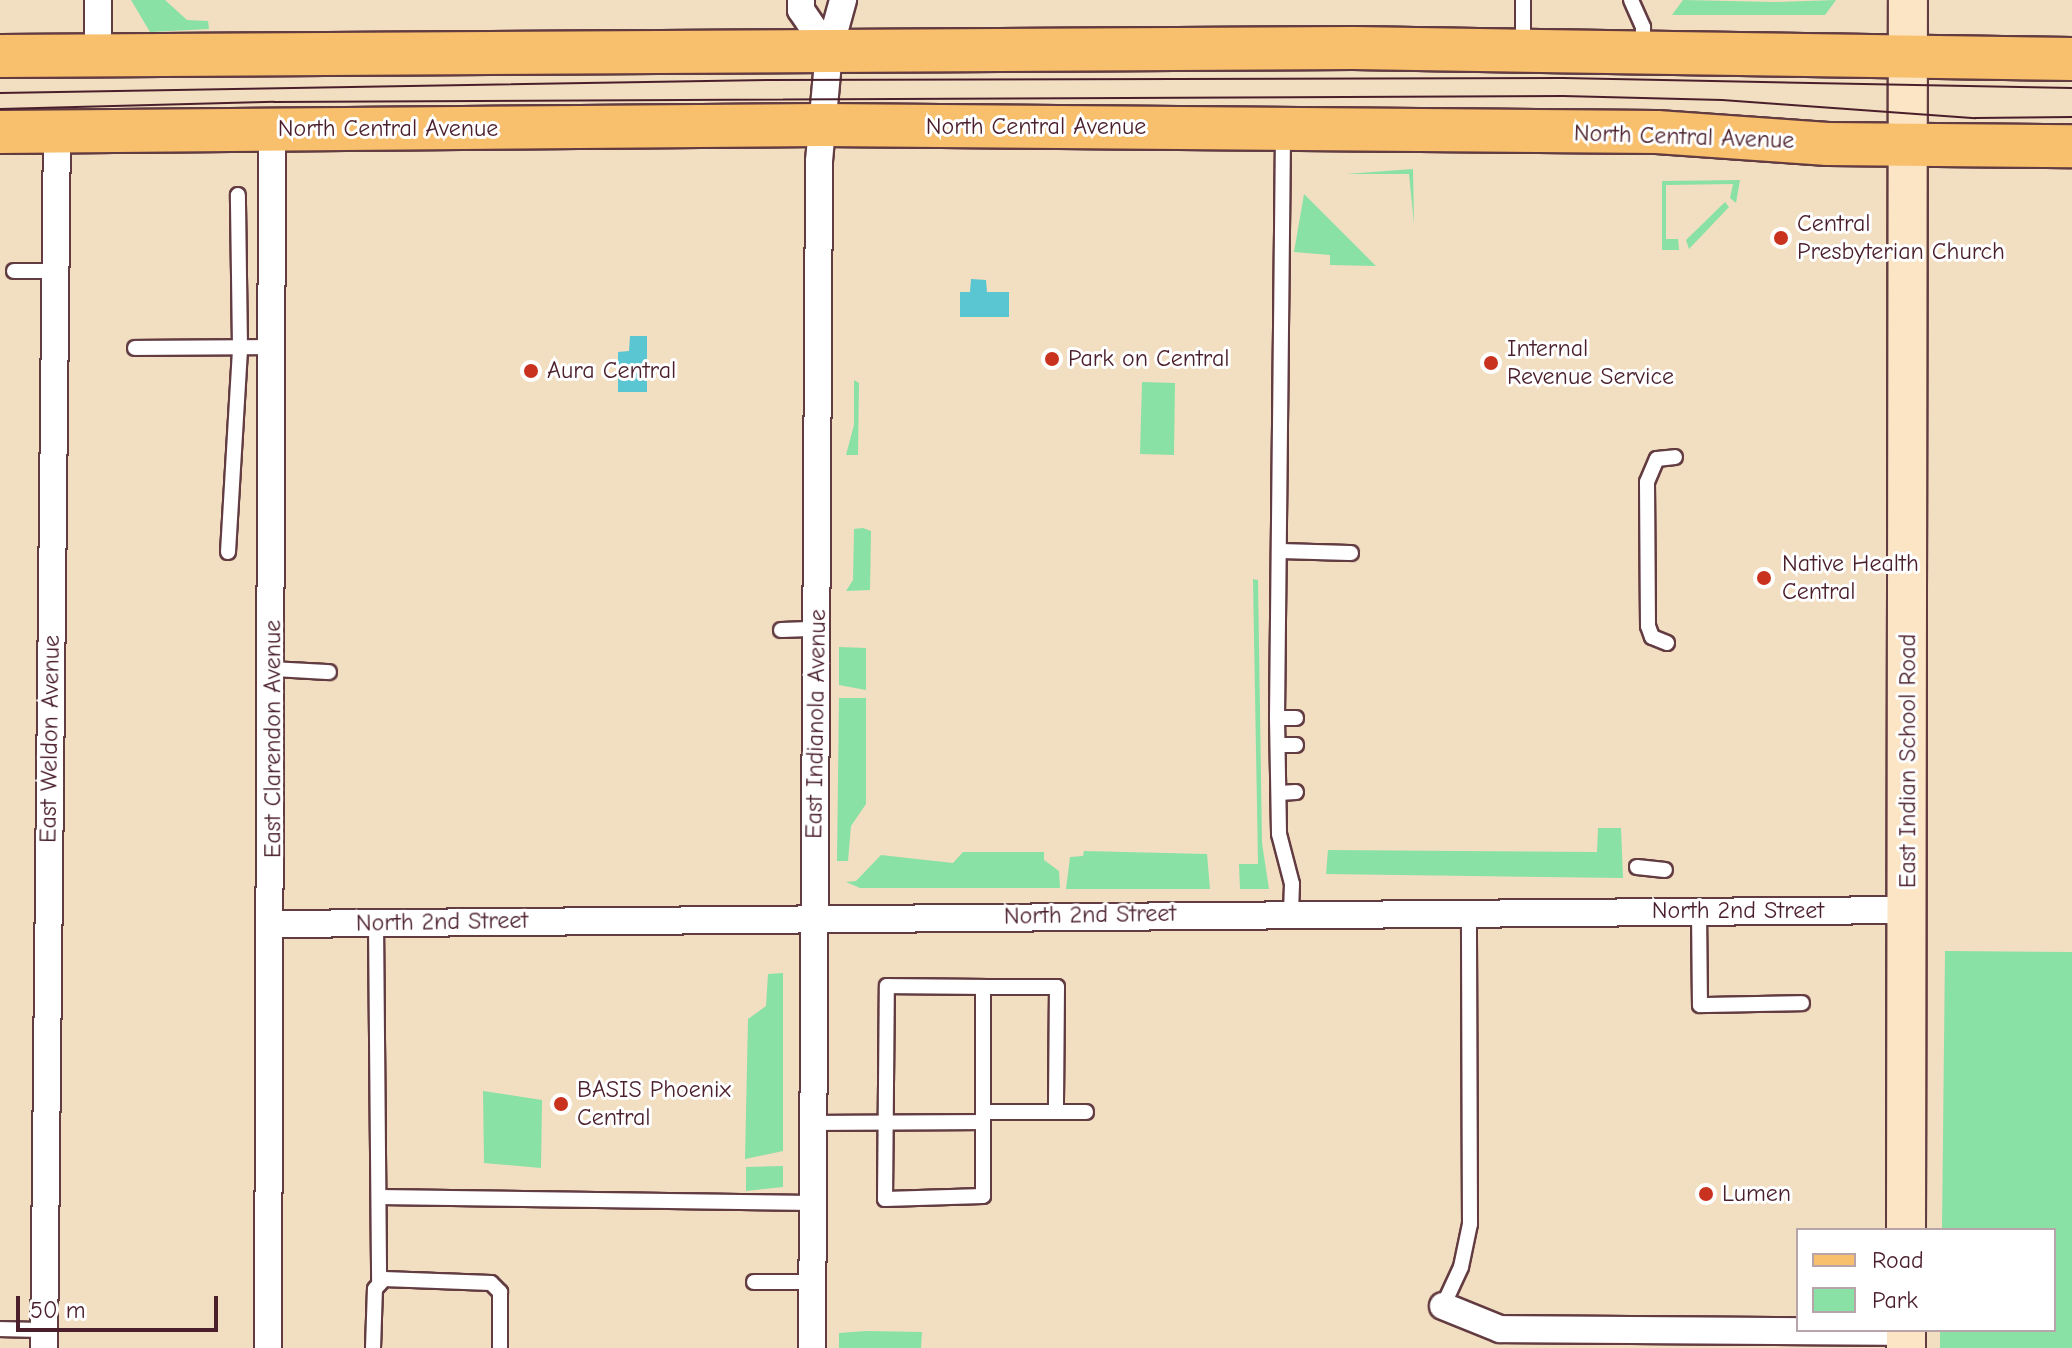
<!DOCTYPE html>
<style>
body{margin:0}
#map{position:relative;width:2072px;height:1348px;overflow:hidden;background:#f2dec1;font-family:"Comic Neue",sans-serif}
div>[style]{position:absolute}
[style*='--x']{left:calc(var(--x)*1px);top:calc(var(--y)*1px);width:calc(var(--w)*1px);rotate:calc(var(--a)*1deg)}
.green>*{inset:0;background:#89e1a5}
.water>*{inset:0;background:#59c6d2}
.roads{filter:drop-shadow(2px 0 #633c42) drop-shadow(-2px 0 #633c42) drop-shadow(0 2px #633c42) drop-shadow(0 -2px #633c42)}
.lane>*{height:14px;margin:-7px;padding:0 7px;transform-origin:7px;border-radius:7px;background:#fff}
.street>*{height:26px;margin:-13px;padding:0 13px;transform-origin:13px;border-radius:13px;background:#fff}
.secondary>*{height:38px;margin:-19px;padding:0 19px;transform-origin:19px;border-radius:19px;background:#fce5c4}
.primary>*{height:42px;margin:-21px;padding:0 21px;transform-origin:21px;border-radius:21px;background:#f8bf6c}
.tram>*{height:2px;margin:-1px;padding:0 1px;transform-origin:1px;border-radius:1px;background:#4a1f2b}
.dots>*{width:22px;height:22px;translate:-50% -50%;box-sizing:border-box;border:4px solid #fff;border-radius:50%}
span{translate:-50% -50%;white-space:nowrap;text-align:center;line-height:1.15;-webkit-text-stroke:6px #fff;paint-order:stroke}
.street-label{font-size:24px;color:#4a1f2b}
.poi-label{font-size:24px;color:#4a1f2b}
.left{translate:0 -50%;text-align:left}
.legend{position:absolute;left:1796px;top:1228px;width:260px;height:104px;box-sizing:border-box;background:#fff;border:2px solid #b7a5aa;margin:0;padding:10px 14px;list-style:none;font-size:24px;color:#4a1f2b}
.legend li{display:flex;align-items:center;gap:16px;height:40px}
.legend b{width:40px;border:2px solid #b7a5aa}
.scale{position:absolute;left:16px;top:1296px;width:202px;height:36px;box-sizing:border-box;border:4px solid #4a1f2b;border-top:0;padding-left:10px;font-size:24px;line-height:28px;white-space:nowrap;color:#4a1f2b;-webkit-text-stroke:6px #fff;paint-order:stroke}
</style>
<div id="map">
<div class="green">
<i style="clip-path:polygon(165px 0,187px 20px,208px 21px,209px 29px,150px 32px,131px 0)"></i>
<i style="clip-path:polygon(1683px 0,1775px 2px,1836px 0,1825px 15px,1672px 15px)"></i>
<i style="clip-path:polygon(1413px 169px,1414px 224px,1409px 174px,1346px 174px)"></i>
<i style="clip-path:polygon(1740px 180px,1736px 203px,1730px 198px,1733px 184px,1666px 185px,1666px 239px,1678px 239px,1679px 250px,1662px 250px,1662px 181px)"></i>
<i style="clip-path:polygon(1304px 194px,1376px 266px,1330px 265px,1330px 255px,1294px 252px)"></i>
<i style="clip-path:polygon(1725px 202px,1729px 207px,1689px 249px,1686px 240px)"></i>
<i style="clip-path:polygon(854px 380px,859px 383px,858px 455px,846px 455px,854px 425px)"></i>
<i style="clip-path:polygon(1142px 382px,1175px 383px,1174px 455px,1140px 454px)"></i>
<i style="clip-path:polygon(863px 528px,871px 531px,870px 590px,846px 591px,853px 580px,854px 529px)"></i>
<i style="clip-path:polygon(1253px 579px,1258px 580px,1262px 843px,1269px 889px,1240px 889px,1239px 864px,1258px 864px)"></i>
<i style="clip-path:polygon(839px 647px,866px 648px,866px 690px,839px 685px)"></i>
<i style="clip-path:polygon(839px 698px,866px 698px,866px 804px,851px 826px,848px 861px,837px 861px)"></i>
<i style="clip-path:polygon(1598px 828px,1621px 828px,1623px 878px,1326px 874px,1328px 850px,1597px 852px)"></i>
<i style="clip-path:polygon(1084px 851px,1207px 854px,1210px 889px,1066px 889px,1070px 857px,1083px 856px)"></i>
<i style="clip-path:polygon(963px 852px,1044px 852px,1044px 860px,1059px 871px,1060px 888px,860px 888px,846px 882px,856px 881px,881px 855px,953px 863px)"></i>
<i style="clip-path:polygon(1945px 951px,2072px 952px,2072px 1348px,1940px 1348px,1940px 1330px,2054px 1330px,2054px 1230px,1942px 1230px)"></i>
<i style="clip-path:polygon(783px 973px,783px 1151px,745px 1159px,748px 1019px,766px 1006px,768px 974px)"></i>
<i style="clip-path:polygon(483px 1091px,542px 1100px,541px 1168px,484px 1163px)"></i>
<i style="clip-path:polygon(783px 1166px,783px 1187px,746px 1191px,746px 1167px)"></i>
<i style="clip-path:polygon(866px 1331px,922px 1332px,921px 1348px,839px 1348px,839px 1333px)"></i>
</div>
<div class="water">
<i style="clip-path:polygon(971px 279px,986px 280px,987px 292px,1009px 292px,1009px 317px,960px 317px,960px 292px,970px 292px)"></i>
<i style="clip-path:polygon(630px 336px,647px 336px,647px 392px,618px 392px,618px 352px,629px 351px)"></i>
</div>
<div class="roads">
<div class="lane">
<i style="--x:1631;--y:0;--w:30;--a:66"></i>
<i style="--x:1643;--y:27;--w:20;--a:90"></i>
<i style="--x:1523;--y:48;--w:48;--a:-90"></i>
<i style="--x:1283;--y:134;--w:584;--a:90.59"></i>
<i style="--x:1277;--y:718;--w:116;--a:89"></i>
<i style="--x:1279;--y:834;--w:52;--a:75.4"></i>
<i style="--x:1292;--y:884;--w:29;--a:92"></i>
<i style="--x:14;--y:271;--w:41;--a:0"></i>
<i style="--x:135;--y:348;--w:137;--a:-0.4"></i>
<i style="--x:1279;--y:551;--w:72;--a:1.6"></i>
<i style="--x:228;--y:552;--w:205;--a:-86.6"></i>
<i style="--x:240;--y:347;--w:152;--a:-90.8"></i>
<i style="--x:781;--y:630;--w:36;--a:-2"></i>
<i style="--x:1667;--y:643;--w:16;--a:-158"></i>
<i style="--x:1652;--y:637;--w:12;--a:-110"></i>
<i style="--x:1648;--y:626;--w:144;--a:-90.4"></i>
<i style="--x:1647;--y:482;--w:25;--a:-67"></i>
<i style="--x:1657;--y:459;--w:18;--a:-6"></i>
<i style="--x:273;--y:669;--w:56;--a:3.1"></i>
<i style="--x:1277;--y:718;--w:19;--a:0"></i>
<i style="--x:1278;--y:745;--w:18;--a:0"></i>
<i style="--x:1279;--y:793;--w:17;--a:-3"></i>
<i style="--x:1637;--y:867;--w:28;--a:6"></i>
<i style="--x:1699;--y:911;--w:94;--a:89.4"></i>
<i style="--x:1700;--y:1005;--w:102;--a:-1.1"></i>
<i style="--x:376;--y:923;--w:361;--a:89.5"></i>
<i style="--x:887;--y:986;--w:96;--a:0.6"></i>
<i style="--x:983;--y:987;--w:209;--a:90"></i>
<i style="--x:983;--y:1196;--w:98;--a:178.2"></i>
<i style="--x:885;--y:1199;--w:213;--a:-89.5"></i>
<i style="--x:983;--y:987;--w:74;--a:0"></i>
<i style="--x:1057;--y:987;--w:125;--a:90.5"></i>
<i style="--x:983;--y:1112;--w:103;--a:0"></i>
<i style="--x:813;--y:1123;--w:170;--a:-0.3"></i>
<i style="--x:379;--y:1197;--w:434;--a:0.8"></i>
<i style="--x:754;--y:1282;--w:58;--a:0"></i>
<i style="--x:1443;--y:1306;--w:43;--a:-65.2"></i>
<i style="--x:1461;--y:1267;--w:44;--a:-78.2"></i>
<i style="--x:1470;--y:1224;--w:312;--a:-90.2"></i>
<i style="--x:0;--y:1329;--w:44;--a:1.3"></i>
<i style="--x:373;--y:1348;--w:59;--a:-88.1"></i>
<i style="--x:375;--y:1289;--w:13;--a:-48"></i>
<i style="--x:384;--y:1279;--w:107;--a:2.1"></i>
<i style="--x:491;--y:1283;--w:13;--a:45"></i>
<i style="--x:500;--y:1292;--w:56;--a:90"></i>
</div>
<div class="street">
<i style="--x:801;--y:0;--w:10;--a:90"></i>
<i style="--x:801;--y:10;--w:50;--a:55.7"></i>
<i style="--x:98;--y:56;--w:56;--a:-90"></i>
<i style="--x:273;--y:924;--w:1634;--a:-0.49"></i>
<i style="--x:1443;--y:1306;--w:61;--a:22"></i>
<i style="--x:1500;--y:1329;--w:406;--a:0.4"></i>
<i style="--x:44;--y:1348;--w:1218;--a:-89.39"></i>
<i style="--x:268;--y:1348;--w:1218;--a:-89.81"></i>
<i style="--x:812;--y:1348;--w:1187;--a:-89.66"></i>
<i style="--x:819;--y:161;--w:110;--a:-84.8"></i>
<i style="--x:829;--y:51;--w:53;--a:-74.6"></i>
</div>
<div class="secondary">
<i style="--x:1906;--y:1230;--w:1230;--a:-89.91"></i>
<i style="--x:1906;--y:1348;--w:18;--a:-90"></i>
</div>
<div class="primary">
<i style="--x:0;--y:56;--w:1353;--a:-0.34"></i>
<i style="--x:1353;--y:48;--w:719;--a:0.88"></i>
<i style="--x:0;--y:132;--w:822;--a:-0.49"></i>
<i style="--x:822;--y:125;--w:835;--a:0.48"></i>
<i style="--x:1657;--y:132;--w:171;--a:4"></i>
<i style="--x:1828;--y:144;--w:244;--a:0.5"></i>
</div>
</div>
<div class="tram">
<i style="--x:0;--y:93;--w:767;--a:-0.97"></i>
<i style="--x:767;--y:80;--w:796;--a:-0.14"></i>
<i style="--x:1563;--y:78;--w:509;--a:1.13"></i>
<i style="--x:0;--y:109;--w:274;--a:-1.5"></i>
<i style="--x:274;--y:102;--w:1289;--a:-0.27"></i>
<i style="--x:1563;--y:96;--w:159;--a:1.4"></i>
<i style="--x:1722;--y:100;--w:254;--a:4.1"></i>
<i style="--x:1975;--y:118;--w:97;--a:-0.6"></i>
</div>
<div class="dots">
<i style="left:1781px;top:238px;background:#c8321e"></i>
<i style="left:1052px;top:359px;background:#c8321e"></i>
<i style="left:1491px;top:363px;background:#c8321e"></i>
<i style="left:531px;top:371px;background:#c8321e"></i>
<i style="left:1764px;top:578px;background:#c8321e"></i>
<i style="left:561px;top:1104px;background:#c8321e"></i>
<i style="left:1706px;top:1194px;background:#c8321e"></i>
</div>
<div class="street-label">
<span style="left:1036px;top:127px">North Central Avenue</span>
<span style="left:388px;top:129px">North Central Avenue</span>
<span style="left:1684px;top:137px;rotate:2deg">North Central Avenue</span>
<span style="left:816px;top:724px;rotate:-89deg">East Indianola Avenue</span>
<span style="left:50px;top:739px;rotate:-89deg">East Weldon Avenue</span>
<span style="left:273px;top:739px;rotate:-90deg">East Clarendon Avenue</span>
<span style="left:1908px;top:761px;rotate:-90deg">East Indian School Road</span>
<span style="left:1738px;top:911px">North 2nd Street</span>
<span style="left:1090px;top:915px;rotate:-1deg">North 2nd Street</span>
<span style="left:442px;top:922px;rotate:-1deg">North 2nd Street</span>
</div>
<div class="poi-label">
<span class="left" style="left:1797px;top:238px">Central<br>Presbyterian Church</span>
<span class="left" style="left:1507px;top:363px">Internal<br>Revenue Service</span>
<span class="left" style="left:1068px;top:359px">Park on Central</span>
<span class="left" style="left:547px;top:371px">Aura Central</span>
<span class="left" style="left:1782px;top:578px">Native Health<br>Central</span>
<span class="left" style="left:577px;top:1104px">BASIS Phoenix<br>Central</span>
<span class="left" style="left:1722px;top:1194px">Lumen</span>
</div>
<ul class="legend">
<li><b style="height:10px;background:#f8bf6c"></b>Road</li>
<li><b style="height:22px;background:#89e1a5"></b>Park</li>
</ul>
<div class="scale">50 m</div>
</div>
